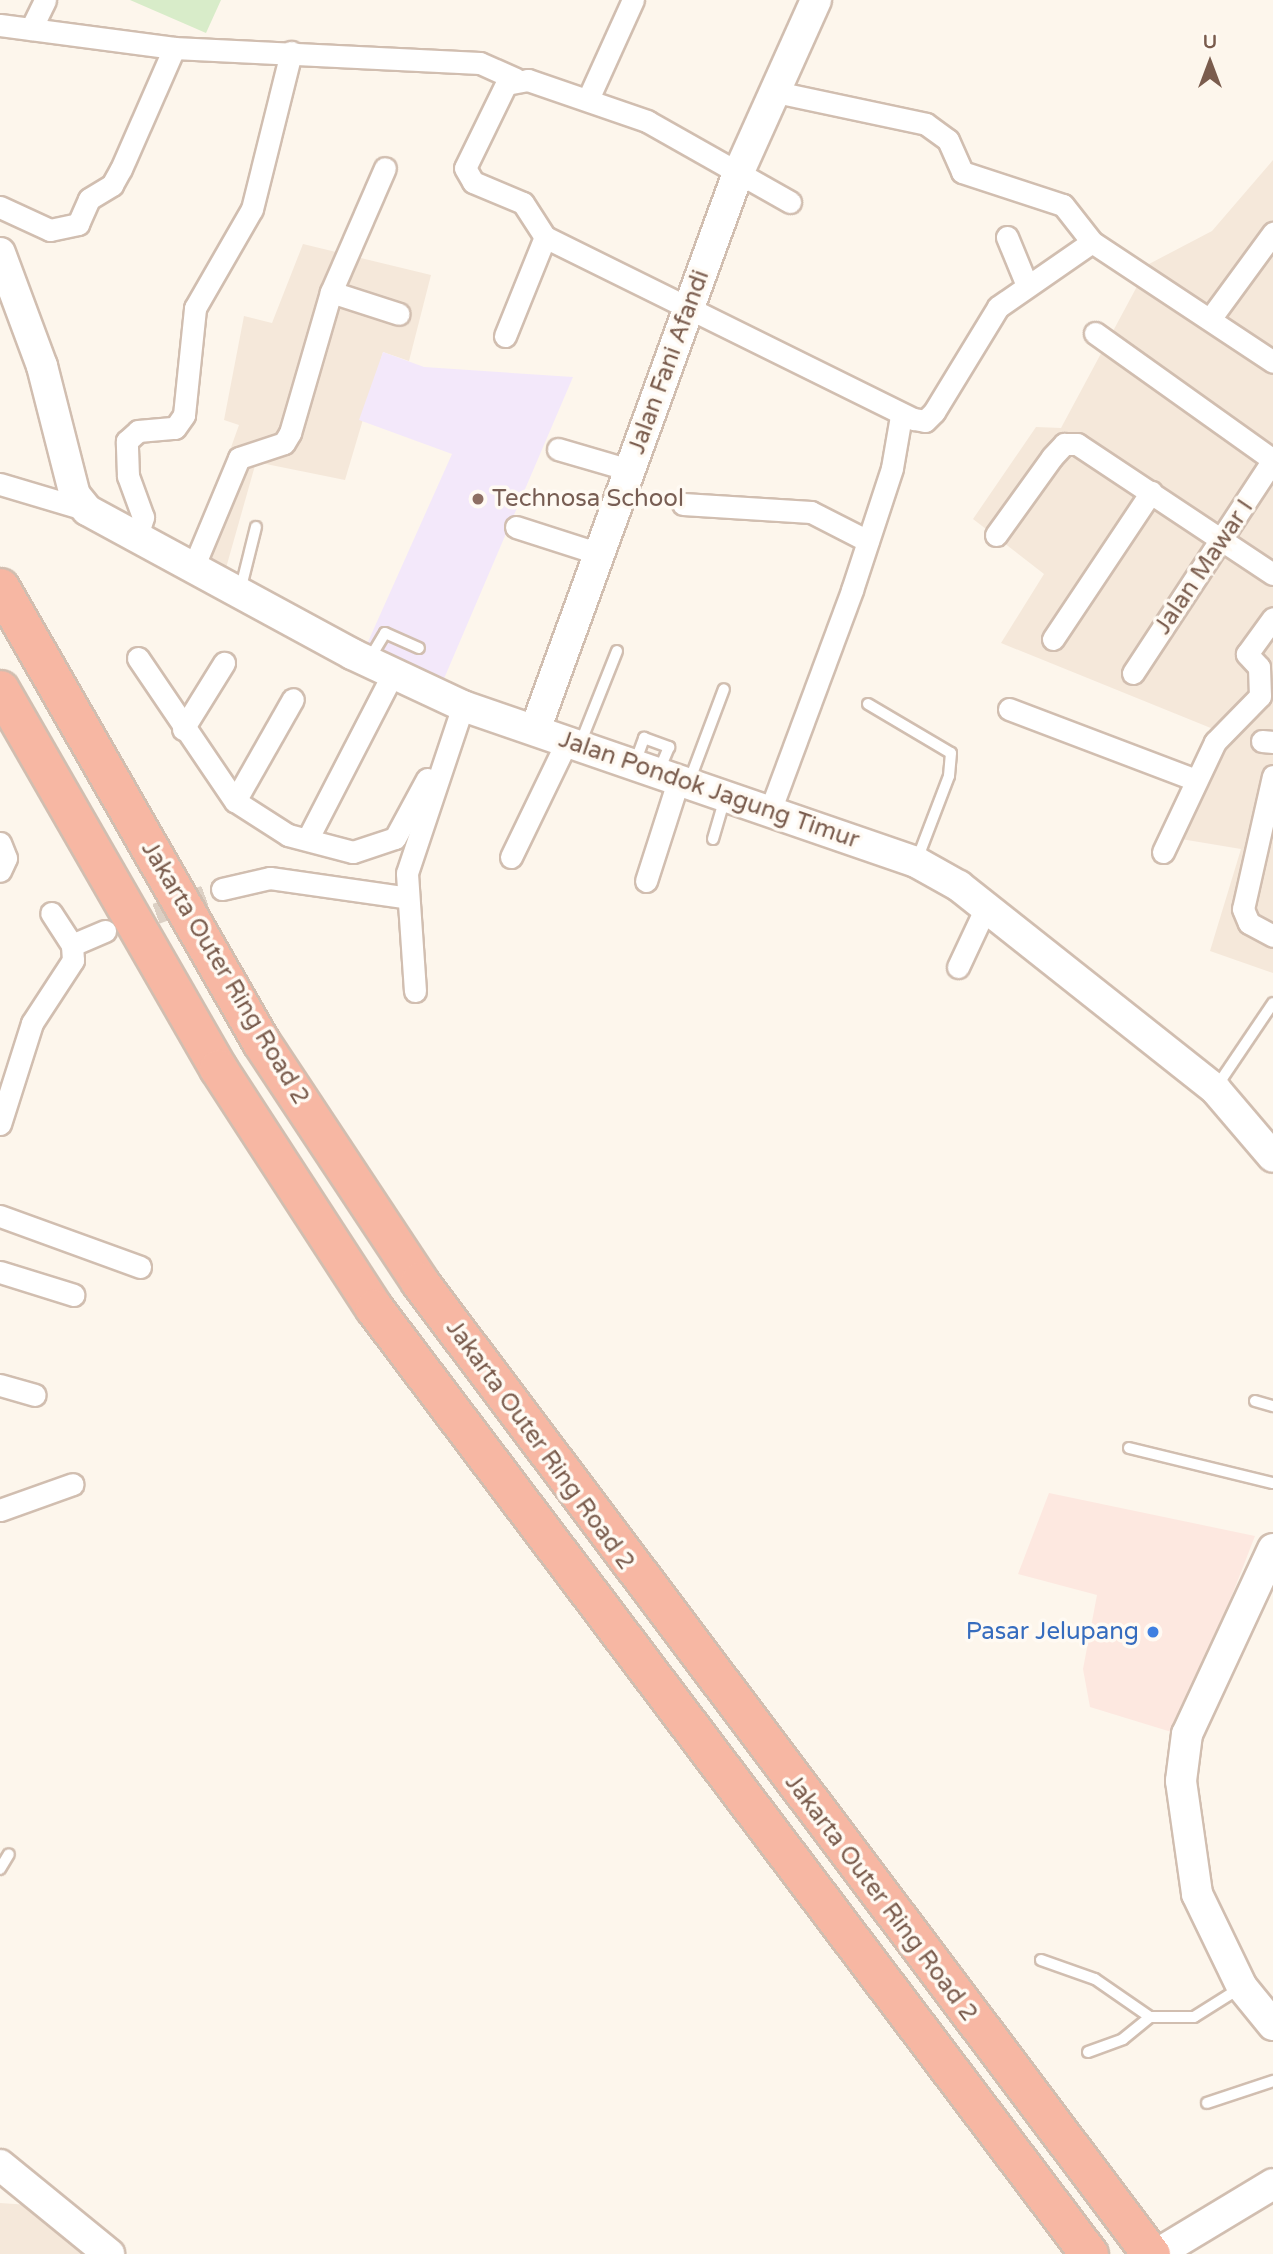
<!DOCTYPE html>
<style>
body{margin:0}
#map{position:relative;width:1273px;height:2254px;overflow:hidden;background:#fdf6ec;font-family:"Varela Round",sans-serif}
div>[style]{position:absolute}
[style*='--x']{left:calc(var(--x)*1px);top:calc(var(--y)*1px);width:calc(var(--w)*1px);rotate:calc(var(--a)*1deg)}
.residential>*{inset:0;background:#f5e8da}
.commercial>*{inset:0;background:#fde8e0}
.education>*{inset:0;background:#f3e8fa}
.green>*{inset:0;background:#d8ecc9}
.street-tunnel>*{height:21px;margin-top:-10.5px;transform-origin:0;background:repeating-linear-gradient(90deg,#dcd0c4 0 21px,transparent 0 31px)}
.roads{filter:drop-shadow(2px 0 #d1beb0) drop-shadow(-2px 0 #d1beb0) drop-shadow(0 2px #d1beb0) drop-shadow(0 -2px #d1beb0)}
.lane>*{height:10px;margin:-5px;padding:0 5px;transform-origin:5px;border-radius:5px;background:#fff}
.street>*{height:21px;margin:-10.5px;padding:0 10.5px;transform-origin:10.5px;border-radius:10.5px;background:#fff}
.secondary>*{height:30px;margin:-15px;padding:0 15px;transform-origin:15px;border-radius:15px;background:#fff}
.highway>*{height:37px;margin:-18.5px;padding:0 18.5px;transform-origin:18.5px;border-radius:18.5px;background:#f7b7a3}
.dots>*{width:19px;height:19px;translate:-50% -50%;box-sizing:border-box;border:4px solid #fffaf3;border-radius:50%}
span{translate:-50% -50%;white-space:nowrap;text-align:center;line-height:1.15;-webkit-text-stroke:7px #fffaf3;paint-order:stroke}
.street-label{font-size:24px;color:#7a5c4d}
.education-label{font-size:24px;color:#785e54}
.left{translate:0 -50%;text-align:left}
.shop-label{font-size:24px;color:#366cbe}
.right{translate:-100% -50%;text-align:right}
.north{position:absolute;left:1175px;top:28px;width:70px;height:70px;-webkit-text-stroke:5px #fffaf3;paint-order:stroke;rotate:0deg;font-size:19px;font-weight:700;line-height:28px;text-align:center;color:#7a5c4d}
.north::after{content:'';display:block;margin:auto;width:24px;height:32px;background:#7a5c4d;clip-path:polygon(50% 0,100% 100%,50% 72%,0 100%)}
</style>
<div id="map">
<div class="residential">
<i style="clip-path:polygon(1273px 160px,1273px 973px,1210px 951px,1241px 849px,1181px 839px,1228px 735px,1001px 643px,1044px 574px,973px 519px,1036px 427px,1061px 428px,1149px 264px,1212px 231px)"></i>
<i style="clip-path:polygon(303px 244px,431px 275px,409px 361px,383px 352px,345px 480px,256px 462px,226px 568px,194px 551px,239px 425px,224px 420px,244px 316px,272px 323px)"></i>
<i style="clip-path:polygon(0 2203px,44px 2206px,96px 2254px,0 2254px)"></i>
</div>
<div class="commercial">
<i style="clip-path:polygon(1049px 1493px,1255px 1536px,1178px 1734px,1090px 1707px,1083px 1669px,1097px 1595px,1018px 1574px)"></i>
</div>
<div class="education">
<i style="clip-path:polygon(383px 352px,424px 367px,573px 377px,443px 681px,367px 644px,452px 454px,359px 420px)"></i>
</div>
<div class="green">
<i style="clip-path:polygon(130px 0,221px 0,206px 33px)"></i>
</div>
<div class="street-tunnel">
<i style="--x:127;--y:924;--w:101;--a:-20.2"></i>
</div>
<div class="roads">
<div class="lane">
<i style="--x:240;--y:591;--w:66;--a:-76"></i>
<i style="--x:370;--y:658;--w:29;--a:-59"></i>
<i style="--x:385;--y:633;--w:37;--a:24"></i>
<i style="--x:868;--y:704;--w:96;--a:30.6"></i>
<i style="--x:951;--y:753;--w:23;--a:95"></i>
<i style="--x:949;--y:776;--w:90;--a:110.9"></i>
<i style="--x:580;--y:744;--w:100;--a:-68.3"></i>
<i style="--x:635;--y:763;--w:27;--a:-70"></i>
<i style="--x:644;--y:738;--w:27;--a:20"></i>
<i style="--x:669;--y:747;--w:26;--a:113"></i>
<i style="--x:689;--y:782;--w:99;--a:-69.4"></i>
<i style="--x:713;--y:839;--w:43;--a:-73.7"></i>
<i style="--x:1217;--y:1086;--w:100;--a:-56"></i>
<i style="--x:1255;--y:1401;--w:19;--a:16"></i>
<i style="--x:1129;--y:1448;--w:148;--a:13.7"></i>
<i style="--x:0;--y:1869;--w:17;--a:-59"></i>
<i style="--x:1041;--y:1960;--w:57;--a:19.4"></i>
<i style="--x:1095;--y:1979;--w:67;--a:34.6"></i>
<i style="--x:1088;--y:2052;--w:37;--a:-20"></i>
<i style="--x:1123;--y:2039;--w:35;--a:-39"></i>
<i style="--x:1150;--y:2017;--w:44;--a:0"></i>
<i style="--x:1194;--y:2017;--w:54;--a:-32.2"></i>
<i style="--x:1207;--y:2103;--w:70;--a:-18.4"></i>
</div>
<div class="street">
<i style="--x:0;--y:25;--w:176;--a:7.5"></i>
<i style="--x:174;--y:48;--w:306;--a:2.8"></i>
<i style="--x:480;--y:63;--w:39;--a:24"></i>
<i style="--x:31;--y:29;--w:32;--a:-64"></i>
<i style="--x:776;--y:92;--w:153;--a:12"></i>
<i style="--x:926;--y:124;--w:27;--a:36"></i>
<i style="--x:948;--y:140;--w:35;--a:66"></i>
<i style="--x:962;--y:172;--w:106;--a:18.1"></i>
<i style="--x:1063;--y:205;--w:47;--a:51.9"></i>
<i style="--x:1092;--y:242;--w:217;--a:33.5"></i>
<i style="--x:588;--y:99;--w:109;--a:-65.6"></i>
<i style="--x:790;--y:202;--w:164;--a:-150.5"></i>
<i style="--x:647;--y:121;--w:126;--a:-161"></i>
<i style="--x:528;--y:80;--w:22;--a:170"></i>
<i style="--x:506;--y:84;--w:93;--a:116"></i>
<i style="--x:465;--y:168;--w:16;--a:60"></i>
<i style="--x:473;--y:182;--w:54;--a:22.8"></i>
<i style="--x:523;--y:203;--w:40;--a:57.1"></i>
<i style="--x:545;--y:237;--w:411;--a:26.3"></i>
<i style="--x:914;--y:419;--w:11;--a:10"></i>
<i style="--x:925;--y:421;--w:13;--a:-45"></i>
<i style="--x:934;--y:412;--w:123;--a:-58.6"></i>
<i style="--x:998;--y:307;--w:114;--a:-34.7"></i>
<i style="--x:0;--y:207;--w:55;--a:24.7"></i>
<i style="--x:50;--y:230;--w:29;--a:-12"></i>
<i style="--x:78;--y:224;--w:27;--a:-66"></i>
<i style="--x:89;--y:199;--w:27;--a:-31"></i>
<i style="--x:112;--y:185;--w:18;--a:-61"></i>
<i style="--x:121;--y:169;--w:132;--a:-66.3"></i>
<i style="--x:1007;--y:237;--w:50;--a:67.6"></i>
<i style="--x:331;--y:292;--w:71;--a:17.9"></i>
<i style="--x:1210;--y:319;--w:107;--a:-53.8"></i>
<i style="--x:1095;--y:333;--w:219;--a:35.5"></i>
<i style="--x:505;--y:336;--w:107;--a:-68"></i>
<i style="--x:558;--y:449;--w:75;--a:16.3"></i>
<i style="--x:0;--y:484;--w:91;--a:16.6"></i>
<i style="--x:683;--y:504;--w:128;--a:3.6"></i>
<i style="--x:811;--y:512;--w:64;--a:27"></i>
<i style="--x:516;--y:527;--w:85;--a:17.8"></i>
<i style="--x:996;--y:535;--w:96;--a:-54.3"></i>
<i style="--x:1052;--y:457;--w:18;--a:-47"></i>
<i style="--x:1064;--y:444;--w:13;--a:0"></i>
<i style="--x:1077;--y:444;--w:235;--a:33.6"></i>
<i style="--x:136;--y:539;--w:23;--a:-72"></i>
<i style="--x:143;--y:517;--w:44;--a:-110.1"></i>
<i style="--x:128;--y:476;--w:35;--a:-92"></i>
<i style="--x:127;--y:441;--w:15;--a:-42"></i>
<i style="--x:138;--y:431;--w:37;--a:-5"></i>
<i style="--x:175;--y:428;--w:16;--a:-55"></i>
<i style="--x:184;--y:415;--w:108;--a:-84.1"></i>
<i style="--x:195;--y:308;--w:114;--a:-60.1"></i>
<i style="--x:252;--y:209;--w:162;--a:-76"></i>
<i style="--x:193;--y:568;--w:119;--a:-67.3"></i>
<i style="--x:239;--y:458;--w:47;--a:-18.4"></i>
<i style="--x:284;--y:443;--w:12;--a:-59"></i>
<i style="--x:290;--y:433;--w:147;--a:-73.8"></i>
<i style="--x:331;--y:292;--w:135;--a:-66.5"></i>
<i style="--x:1053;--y:639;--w:177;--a:-56.3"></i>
<i style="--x:138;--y:658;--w:173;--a:55.9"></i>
<i style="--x:235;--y:801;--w:63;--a:32.7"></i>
<i style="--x:288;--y:835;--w:67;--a:14.7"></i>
<i style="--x:353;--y:852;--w:44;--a:-18.4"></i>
<i style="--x:395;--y:838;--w:67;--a:-61.5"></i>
<i style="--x:1133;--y:673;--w:255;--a:-56.7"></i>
<i style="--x:1009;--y:709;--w:200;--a:20.8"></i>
<i style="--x:183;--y:729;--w:78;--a:-58.2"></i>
<i style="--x:1262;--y:741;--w:11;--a:5"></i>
<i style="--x:1273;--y:776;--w:136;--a:102.7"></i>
<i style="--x:1243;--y:909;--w:15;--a:67"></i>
<i style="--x:1249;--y:923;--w:27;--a:28"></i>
<i style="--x:235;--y:801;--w:117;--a:-60.4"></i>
<i style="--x:770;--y:811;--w:236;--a:-69.6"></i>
<i style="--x:852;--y:590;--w:128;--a:-71.8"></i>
<i style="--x:892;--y:468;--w:53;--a:-80.2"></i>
<i style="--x:308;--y:838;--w:186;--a:-62.7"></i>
<i style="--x:0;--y:843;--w:16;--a:68"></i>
<i style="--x:6;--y:858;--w:14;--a:115"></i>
<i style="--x:1163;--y:852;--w:122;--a:-64.7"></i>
<i style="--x:1215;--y:742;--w:64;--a:-45.6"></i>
<i style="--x:1260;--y:696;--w:29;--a:-92"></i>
<i style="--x:1259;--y:667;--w:18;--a:-133"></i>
<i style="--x:1247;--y:654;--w:44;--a:-54.2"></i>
<i style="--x:511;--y:857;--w:131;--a:-64.2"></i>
<i style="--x:646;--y:881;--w:108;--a:-72.2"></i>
<i style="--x:222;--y:889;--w:49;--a:-12.9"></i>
<i style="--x:270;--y:878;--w:135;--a:8.1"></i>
<i style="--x:72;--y:945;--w:36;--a:-23"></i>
<i style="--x:958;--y:967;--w:68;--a:-64.9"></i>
<i style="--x:415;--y:991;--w:118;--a:-93.9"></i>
<i style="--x:407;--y:873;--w:176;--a:-71.5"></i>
<i style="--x:0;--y:1124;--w:106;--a:-72.4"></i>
<i style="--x:32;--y:1023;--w:75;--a:-56.9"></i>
<i style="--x:73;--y:960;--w:15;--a:-94"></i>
<i style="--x:72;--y:945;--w:38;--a:-123"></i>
<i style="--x:0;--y:1216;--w:149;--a:20"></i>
<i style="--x:0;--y:1272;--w:77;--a:17.3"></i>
<i style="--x:0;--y:1385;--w:36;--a:16"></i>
<i style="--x:0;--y:1510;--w:77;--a:-19.6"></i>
</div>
<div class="secondary">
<i style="--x:0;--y:253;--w:121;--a:69.6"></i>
<i style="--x:42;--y:366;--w:133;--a:75.7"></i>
<i style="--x:75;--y:495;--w:19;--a:51"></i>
<i style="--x:87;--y:510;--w:302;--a:28.5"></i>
<i style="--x:352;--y:654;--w:123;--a:25.1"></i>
<i style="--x:463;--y:706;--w:479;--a:19"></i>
<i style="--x:916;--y:862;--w:49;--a:29.2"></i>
<i style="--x:959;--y:886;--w:327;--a:38.4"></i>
<i style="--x:1215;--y:1089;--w:89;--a:49.5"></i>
<i style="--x:535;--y:730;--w:590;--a:-69.97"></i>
<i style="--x:737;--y:176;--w:193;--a:-65.8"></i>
<i style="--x:1273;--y:1549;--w:204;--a:114.9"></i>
<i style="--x:1187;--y:1734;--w:47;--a:97.3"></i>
<i style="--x:1181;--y:1781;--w:114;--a:81.9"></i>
<i style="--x:1197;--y:1894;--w:103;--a:64.2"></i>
<i style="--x:1242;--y:1987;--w:49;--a:50.8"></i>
<i style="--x:0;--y:2165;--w:141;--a:39.2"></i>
<i style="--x:1157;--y:2254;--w:135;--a:-31.1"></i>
</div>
<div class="highway">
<i style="--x:0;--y:587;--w:525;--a:60.16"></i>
<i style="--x:261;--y:1042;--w:287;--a:56.5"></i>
<i style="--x:419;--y:1281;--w:1218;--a:53.05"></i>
<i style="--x:0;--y:689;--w:437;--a:60.1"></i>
<i style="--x:218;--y:1068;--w:286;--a:57"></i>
<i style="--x:374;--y:1308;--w:1186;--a:52.92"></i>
</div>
</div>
<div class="dots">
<i style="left:478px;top:499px;background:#8d6e63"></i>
<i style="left:1153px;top:1632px;background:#3f7fe0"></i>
</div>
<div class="street-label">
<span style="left:669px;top:362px;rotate:-70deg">Jalan Fani Afandi</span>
<span style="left:1204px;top:567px;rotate:-56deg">Jalan Mawar I</span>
<span style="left:709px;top:790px;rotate:19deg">Jalan Pondok Jagung Timur</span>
<span style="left:225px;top:973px;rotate:59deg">Jakarta Outer Ring Road 2</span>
<span style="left:540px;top:1445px;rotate:54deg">Jakarta Outer Ring Road 2</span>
<span style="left:881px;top:1898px;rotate:53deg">Jakarta Outer Ring Road 2</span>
</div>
<div class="education-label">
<span class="left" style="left:492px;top:499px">Technosa School</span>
</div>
<div class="shop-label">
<span class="right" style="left:1139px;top:1632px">Pasar Jelupang</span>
</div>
<div class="north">U</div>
</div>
